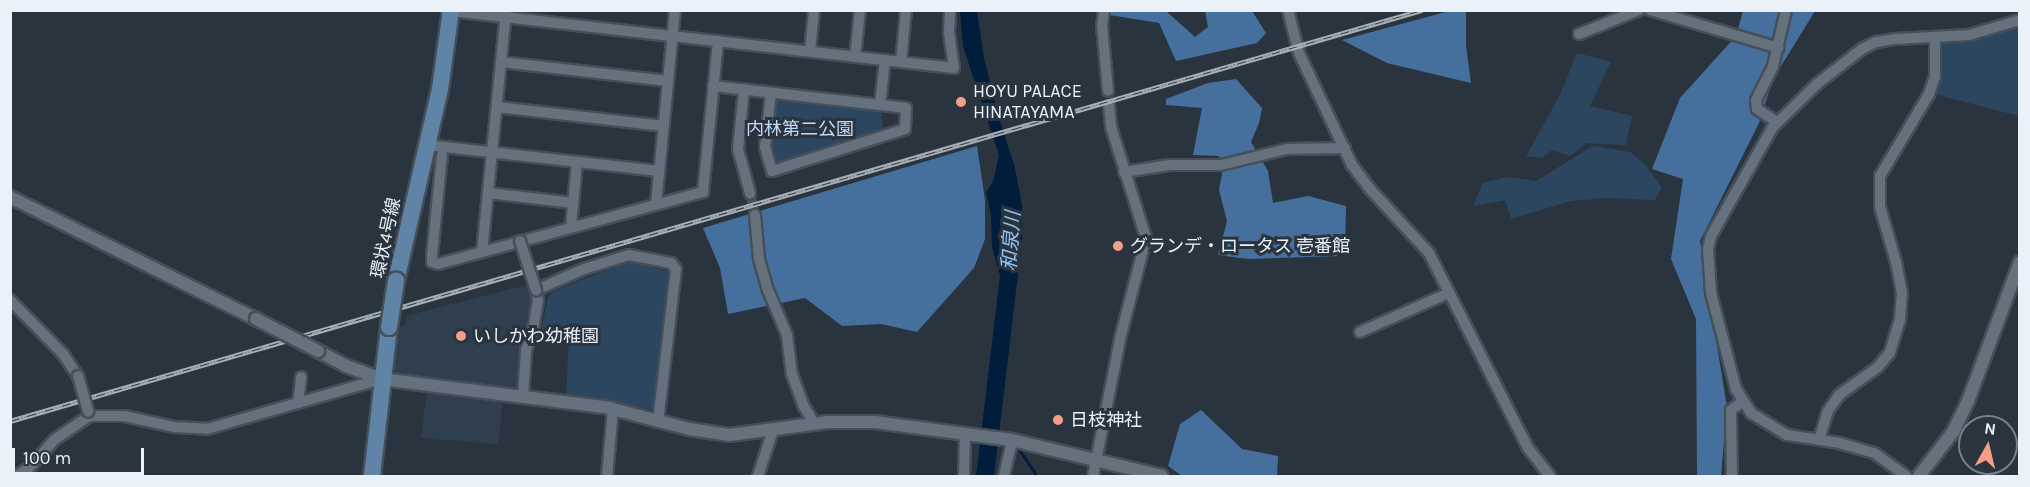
<!DOCTYPE html>
<meta charset="utf-8">
<style>
body{margin:0}
#map{position:relative;width:2030px;height:487px;overflow:hidden;background:#2a343f;font-family:Karla,"Noto Sans JP",sans-serif}
div>[style]{position:absolute}
[style*='--x']{left:calc(var(--x)*1px);top:calc(var(--y)*1px);width:calc(var(--w)*1px);rotate:calc(var(--a)*1deg)}
.built>*{inset:0;background:#303f4d}
.green>*{inset:0;background:#2c4660}
.forest>*{inset:0;background:#45709d}
.water>*{inset:0;background:#001d3b}
.stream>*{height:3px;margin:-1.5px;padding:0 1.5px;transform-origin:1.5px;border-radius:1.5px;background:#001d3b}
.minor-tunnel>*{height:10px;margin-top:-5px;transform-origin:0;background:repeating-linear-gradient(90deg,#47505b 0 10px,transparent 0 15px)}
.roads{filter:drop-shadow(2px 0 #464f58) drop-shadow(-2px 0 #464f58) drop-shadow(0 2px #464f58) drop-shadow(0 -2px #464f58)}
.minor>*{height:10px;margin:-5px;padding:0 5px;transform-origin:5px;border-radius:5px;background:#65717d}
.tertiary>*{height:12px;margin:-6px;padding:0 6px;transform-origin:6px;border-radius:6px;background:#65717d}
.primary>*{height:16px;margin:-8px;padding:0 8px;transform-origin:8px;border-radius:8px;background:#6084a8}
.rail>*{height:5px;margin-top:-2.5px;transform-origin:0;background:repeating-linear-gradient(90deg,#2a343f 0 9px,#a7afb7 0 18px);box-sizing:border-box;border-block:2px solid #a7afb7}
.bridges{filter:drop-shadow(2px 0 #464f58) drop-shadow(-2px 0 #464f58) drop-shadow(0 2px #464f58) drop-shadow(0 -2px #464f58)}
.minor-bridge>*{height:10px;margin:-5px;padding:0 5px;transform-origin:5px;border-radius:5px;background:#65717d}
.tertiary-bridge>*{height:12px;margin:-6px;padding:0 6px;transform-origin:6px;border-radius:6px;background:#65717d}
.primary-bridge>*{height:16px;margin:-8px;padding:0 8px;transform-origin:8px;border-radius:8px;background:#6084a8}
.dots>*{width:16px;height:16px;translate:-50% -50%;box-sizing:border-box;border:3px solid #2a343f;border-radius:50%}
span{translate:-50% -50%;white-space:nowrap;text-align:center;line-height:1.15;-webkit-text-stroke:6px #2a343f;paint-order:stroke}
.poi-label{font-size:18px;color:#eaf1f8}
.left{translate:0 -50%;text-align:left}
.park-label{font-size:18px;color:#c1daf5}
.street-label{font-size:18px;color:#eaf1f8}
.water-label{font-size:20px;color:#91c4f8;font-style:italic}
.frame{position:absolute;inset:0;border:12px solid #eaf1f8;pointer-events:none}
.north{position:absolute;left:1958px;top:415px;width:60px;height:60px;box-sizing:border-box;background:#2a343f;border:2px solid #778089;border-radius:50%;rotate:8deg;font-size:16px;font-weight:700;line-height:24px;text-align:center;color:#eaf1f8}
.north::after{content:'';display:block;margin:auto;width:21px;height:27px;background:#f49e88;clip-path:polygon(50% 0,100% 100%,50% 72%,0 100%)}
.scale{position:absolute;left:12px;top:448px;width:132px;height:27px;box-sizing:border-box;border:3px solid #eaf1f8;border-top:0;padding-left:8px;font-size:18px;line-height:21px;white-space:nowrap;color:#eaf1f8;-webkit-text-stroke:4px #2a343f;paint-order:stroke}
</style>
<div id="map">
<div class="built">
<i style="clip-path:polygon(527px 285px,533px 302px,521px 344px,518px 390px,397px 375px,394px 367px,400px 327px,405px 326px,406px 316px)"></i>
<i style="clip-path:polygon(427px 391px,503px 400px,498px 444px,421px 438px)"></i>
</div>
<div class="green">
<i style="clip-path:polygon(2019px 23px,2019px 116px,1934px 94px,1938px 39px)"></i>
<i style="clip-path:polygon(1577px 53px,1611px 62px,1590px 106px,1632px 116px,1626px 145px,1587px 143px,1570px 156px,1552px 150px,1542px 158px,1526px 156px,1560px 95px)"></i>
<i style="clip-path:polygon(777px 98px,881px 109px,883px 132px,776px 165px,771px 148px)"></i>
<i style="clip-path:polygon(1593px 146px,1630px 152px,1644px 163px,1662px 187px,1655px 200px,1605px 198px,1571px 201px,1511px 219px,1505px 200px,1473px 206px,1483px 183px,1507px 177px,1536px 181px)"></i>
<i style="clip-path:polygon(631px 261px,672px 273px,655px 410px,566px 395px,569px 338px,541px 331px,548px 297px,554px 291px)"></i>
</div>
<div class="forest">
<i style="clip-path:polygon(1453px 10px,1466px 11px,1466px 46px,1471px 83px,1387px 63px,1342px 40px)"></i>
<i style="clip-path:polygon(1111px 11px,1166px 11px,1195px 37px,1208px 27px,1205px 11px,1252px 11px,1266px 33px,1257px 43px,1176px 61px,1159px 23px,1110px 15px)"></i>
<i style="clip-path:polygon(1743px 11px,1815px 11px,1773px 79px,1759px 123px,1700px 241px,1727px 407px,1721px 476px,1697px 476px,1696px 319px,1671px 259px,1683px 179px,1652px 169px,1680px 98px,1736px 36px)"></i>
<i style="clip-path:polygon(1236px 79px,1262px 108px,1259px 123px,1251px 142px,1268px 171px,1273px 203px,1308px 196px,1346px 206px,1345px 249px,1338px 256px,1248px 259px,1218px 255px,1227px 221px,1219px 190px,1222px 174px,1219px 156px,1193px 155px,1202px 108px,1166px 105px,1166px 99px,1208px 83px)"></i>
<i style="clip-path:polygon(977px 146px,985px 200px,985px 239px,974px 268px,917px 332px,881px 324px,842px 326px,805px 298px,728px 314px,720px 268px,703px 228px)"></i>
<i style="clip-path:polygon(1201px 410px,1242px 449px,1278px 456px,1277px 476px,1182px 476px,1168px 466px,1180px 424px)"></i>
</div>
<div class="water">
<i style="clip-path:polygon(960px 11px,977px 11px,984px 58px,1000px 121px,1015px 168px,1022px 205px,1022px 241px,994px 476px,976px 476px,1000px 276px,992px 247px,991px 216px,986px 192px,993px 182px,999px 155px,963px 46px)"></i>
</div>
<div class="stream">
<i style="--x:1018;--y:448;--w:34;--a:56"></i>
</div>
<div class="minor-tunnel">
<i style="--x:750;--y:193;--w:23;--a:77"></i>
</div>
<div class="roads">
<div class="minor">
<i style="--x:1104;--y:10;--w:16;--a:97"></i>
<i style="--x:1102;--y:26;--w:65;--a:84.7"></i>
<i style="--x:1288;--y:10;--w:44;--a:75.7"></i>
<i style="--x:1299;--y:53;--w:124;--a:64.7"></i>
<i style="--x:1352;--y:165;--w:31;--a:53"></i>
<i style="--x:1371;--y:190;--w:86;--a:47.4"></i>
<i style="--x:1429;--y:253;--w:219;--a:63.1"></i>
<i style="--x:1528;--y:448;--w:36;--a:52"></i>
<i style="--x:1650;--y:10;--w:134;--a:16.4"></i>
<i style="--x:451;--y:11;--w:506;--a:6.47"></i>
<i style="--x:954;--y:68;--w:37;--a:-98"></i>
<i style="--x:949;--y:31;--w:21;--a:-87"></i>
<i style="--x:1579;--y:34;--w:65;--a:-21.8"></i>
<i style="--x:810;--y:51;--w:41;--a:-84.4"></i>
<i style="--x:855;--y:57;--w:47;--a:-83.9"></i>
<i style="--x:501;--y:62;--w:168;--a:6.5"></i>
<i style="--x:901;--y:62;--w:52;--a:-84.5"></i>
<i style="--x:713;--y:86;--w:168;--a:6.5"></i>
<i style="--x:880;--y:105;--w:45;--a:-83.7"></i>
<i style="--x:744;--y:89;--w:60;--a:95.7"></i>
<i style="--x:738;--y:149;--w:46;--a:74.7"></i>
<i style="--x:771;--y:93;--w:54;--a:96.3"></i>
<i style="--x:765;--y:147;--w:25;--a:74"></i>
<i style="--x:772;--y:171;--w:139;--a:-17.5"></i>
<i style="--x:905;--y:129;--w:21;--a:-87"></i>
<i style="--x:906;--y:108;--w:26;--a:-173"></i>
<i style="--x:497;--y:107;--w:168;--a:6.5"></i>
<i style="--x:1777;--y:122;--w:24;--a:-147"></i>
<i style="--x:1757;--y:109;--w:9;--a:-96"></i>
<i style="--x:1756;--y:100;--w:38;--a:-63"></i>
<i style="--x:1773;--y:66;--w:57;--a:-76.9"></i>
<i style="--x:427;--y:145;--w:233;--a:6.4"></i>
<i style="--x:442;--y:155;--w:101;--a:95.7"></i>
<i style="--x:432;--y:256;--w:6;--a:90"></i>
<i style="--x:432;--y:262;--w:6;--a:18"></i>
<i style="--x:438;--y:264;--w:275;--a:-15.2"></i>
<i style="--x:703;--y:192;--w:152;--a:-84.3"></i>
<i style="--x:1124;--y:172;--w:47;--a:-8.7"></i>
<i style="--x:1170;--y:165;--w:51;--a:0"></i>
<i style="--x:1221;--y:165;--w:68;--a:-13.6"></i>
<i style="--x:1287;--y:149;--w:58;--a:-1"></i>
<i style="--x:488;--y:193;--w:86;--a:6.7"></i>
<i style="--x:656;--y:204;--w:195;--a:-84.4"></i>
<i style="--x:755;--y:215;--w:44;--a:84.8"></i>
<i style="--x:759;--y:259;--w:32;--a:74"></i>
<i style="--x:768;--y:290;--w:49;--a:67.1"></i>
<i style="--x:787;--y:335;--w:39;--a:83"></i>
<i style="--x:792;--y:374;--w:33;--a:70"></i>
<i style="--x:803;--y:405;--w:22;--a:58"></i>
<i style="--x:571;--y:227;--w:65;--a:-84.7"></i>
<i style="--x:482;--y:252;--w:243;--a:-84.3"></i>
<i style="--x:10;--y:300;--w:76;--a:45.5"></i>
<i style="--x:63;--y:354;--w:27;--a:56"></i>
<i style="--x:1360;--y:332;--w:97;--a:-23.7"></i>
<i style="--x:523;--y:397;--w:47;--a:-86.3"></i>
<i style="--x:526;--y:350;--w:20;--a:-70"></i>
<i style="--x:533;--y:331;--w:30;--a:-81"></i>
<i style="--x:538;--y:301;--w:11;--a:-100"></i>
<i style="--x:536;--y:290;--w:52;--a:-23.6"></i>
<i style="--x:584;--y:269;--w:47;--a:-17.3"></i>
<i style="--x:629;--y:255;--w:43;--a:10.8"></i>
<i style="--x:671;--y:263;--w:8;--a:50"></i>
<i style="--x:676;--y:269;--w:154;--a:96.7"></i>
<i style="--x:298;--y:403;--w:26;--a:-83"></i>
<i style="--x:1819;--y:440;--w:30;--a:-73"></i>
<i style="--x:1828;--y:411;--w:19;--a:-55"></i>
<i style="--x:1839;--y:395;--w:48;--a:-35.7"></i>
<i style="--x:1878;--y:367;--w:19;--a:-51"></i>
<i style="--x:1890;--y:352;--w:34;--a:-73"></i>
<i style="--x:1900;--y:320;--w:27;--a:-86"></i>
<i style="--x:1902;--y:293;--w:32;--a:-101"></i>
<i style="--x:1896;--y:262;--w:57;--a:-106.2"></i>
<i style="--x:1880;--y:207;--w:31;--a:-90"></i>
<i style="--x:1880;--y:176;--w:96;--a:-59.1"></i>
<i style="--x:1929;--y:94;--w:18;--a:-71"></i>
<i style="--x:1935;--y:77;--w:40;--a:-90"></i>
<i style="--x:17;--y:476;--w:16;--a:-35"></i>
<i style="--x:30;--y:467;--w:36;--a:-48"></i>
<i style="--x:54;--y:440;--w:42;--a:-34.4"></i>
<i style="--x:89;--y:416;--w:35;--a:0"></i>
<i style="--x:124;--y:416;--w:51;--a:12.4"></i>
<i style="--x:174;--y:427;--w:33;--a:3"></i>
<i style="--x:207;--y:429;--w:181;--a:-16"></i>
<i style="--x:607;--y:476;--w:67;--a:-84.9"></i>
<i style="--x:758;--y:476;--w:48;--a:-71.9"></i>
<i style="--x:964;--y:476;--w:42;--a:-88.6"></i>
<i style="--x:1004;--y:476;--w:37;--a:-77"></i>
<i style="--x:1093;--y:476;--w:144;--a:-78.8"></i>
<i style="--x:1121;--y:335;--w:100;--a:-75.5"></i>
<i style="--x:1146;--y:238;--w:116;--a:-107.5"></i>
<i style="--x:1111;--y:127;--w:21;--a:-95"></i>
<i style="--x:1732;--y:476;--w:66;--a:-90.9"></i>
<i style="--x:1731;--y:410;--w:15;--a:-37"></i>
<i style="--x:1906;--y:476;--w:39;--a:-144"></i>
<i style="--x:1874;--y:453;--w:35;--a:-164"></i>
<i style="--x:1840;--y:443;--w:54;--a:-171.4"></i>
<i style="--x:1787;--y:435;--w:42;--a:-148.6"></i>
<i style="--x:1751;--y:413;--w:28;--a:-122"></i>
<i style="--x:1736;--y:389;--w:99;--a:-104.6"></i>
<i style="--x:1711;--y:293;--w:44;--a:-93.9"></i>
<i style="--x:1708;--y:249;--w:13;--a:-77"></i>
<i style="--x:1711;--y:236;--w:125;--a:-60.4"></i>
<i style="--x:1773;--y:127;--w:62;--a:-44.3"></i>
<i style="--x:1817;--y:84;--w:57;--a:-37.9"></i>
<i style="--x:1862;--y:49;--w:16;--a:-27"></i>
<i style="--x:1876;--y:42;--w:20;--a:-9"></i>
<i style="--x:1896;--y:39;--w:73;--a:-3.1"></i>
<i style="--x:1969;--y:35;--w:53;--a:-16.4"></i>
</div>
<div class="tertiary">
<i style="--x:10;--y:197;--w:275;--a:26.4"></i>
<i style="--x:318;--y:351;--w:32;--a:28"></i>
<i style="--x:346;--y:366;--w:37;--a:20"></i>
<i style="--x:381;--y:379;--w:230;--a:7.2"></i>
<i style="--x:609;--y:408;--w:83;--a:14.7"></i>
<i style="--x:689;--y:429;--w:40;--a:8.5"></i>
<i style="--x:729;--y:435;--w:100;--a:-7.5"></i>
<i style="--x:828;--y:422;--w:47;--a:0"></i>
<i style="--x:875;--y:422;--w:138;--a:7.5"></i>
<i style="--x:1012;--y:440;--w:154;--a:13.5"></i>
<i style="--x:1919;--y:476;--w:56;--a:-52.3"></i>
<i style="--x:1953;--y:432;--w:34;--a:-64"></i>
<i style="--x:1968;--y:401;--w:148;--a:-69.5"></i>
</div>
<div class="primary">
<i style="--x:396;--y:281;--w:197;--a:-77.1"></i>
<i style="--x:440;--y:89;--w:80;--a:-82.1"></i>
<i style="--x:372;--y:476;--w:150;--a:-83.5"></i>
</div>
</div>
<div class="rail">
<i style="--x:10;--y:421;--w:1471;--a:-16.23"></i>
</div>
<div class="bridges">
<div class="minor-bridge">
<i style="--x:520;--y:241;--w:52;--a:71.9"></i>
<i style="--x:78;--y:376;--w:37;--a:74"></i>
</div>
<div class="tertiary-bridge">
<i style="--x:256;--y:319;--w:70;--a:27.3"></i>
</div>
<div class="primary-bridge">
<i style="--x:389;--y:327;--w:47;--a:-81.3"></i>
</div>
</div>
<div class="dots">
<i style="left:961px;top:102px;background:#f49e88"></i>
<i style="left:1118px;top:246px;background:#f49e88"></i>
<i style="left:461px;top:336px;background:#f49e88"></i>
<i style="left:1058px;top:420px;background:#f49e88"></i>
</div>
<div class="poi-label">
<span class="left" style="left:973px;top:102px">HOYU PALACE<br>HINATAYAMA</span>
<span class="left" style="left:1130px;top:246px">グランデ・ロータス 壱番館</span>
<span class="left" style="left:473px;top:336px">いしかわ幼稚園</span>
<span class="left" style="left:1070px;top:420px">日枝神社</span>
</div>
<div class="park-label">
<span style="left:800px;top:129px">内林第二公園</span>
</div>
<div class="street-label">
<span style="left:386px;top:238px;rotate:-78deg">環状4号線</span>
</div>
<div class="water-label">
<span style="left:1011px;top:241px;rotate:-86deg">和泉川</span>
</div>
<div class="frame"></div>
<div class="north">N</div>
<div class="scale">100 m</div>
</div>
